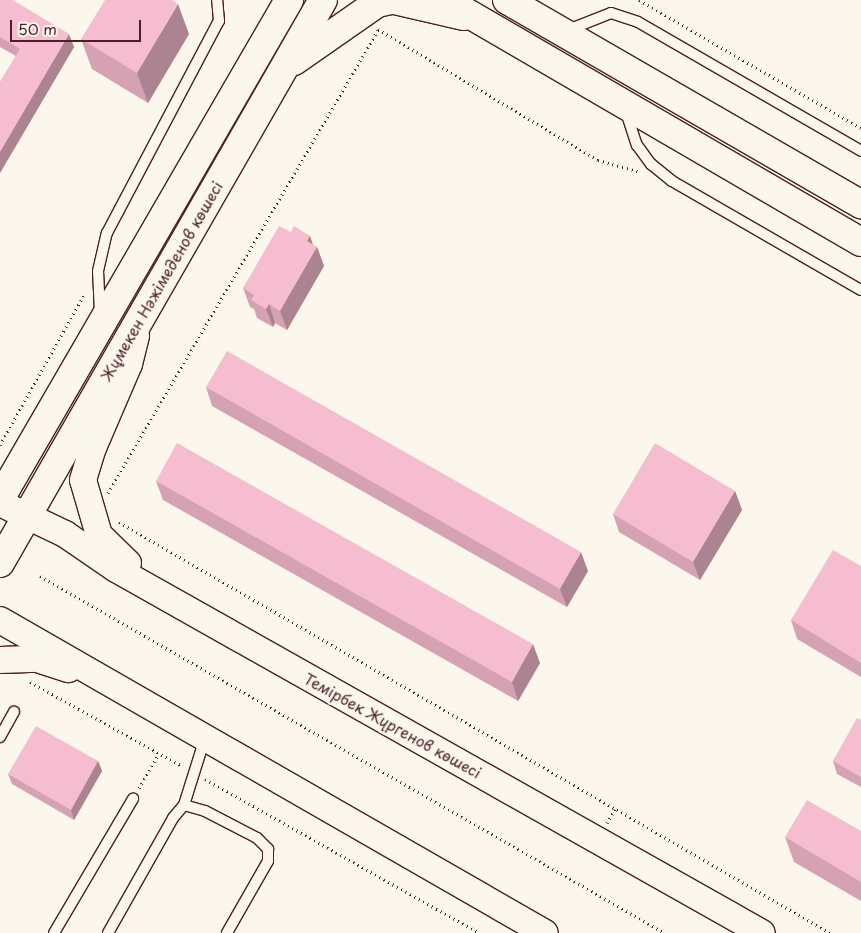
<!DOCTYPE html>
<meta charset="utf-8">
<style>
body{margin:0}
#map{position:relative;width:861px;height:933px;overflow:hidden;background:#fbf7ec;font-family:"Playpen Sans",sans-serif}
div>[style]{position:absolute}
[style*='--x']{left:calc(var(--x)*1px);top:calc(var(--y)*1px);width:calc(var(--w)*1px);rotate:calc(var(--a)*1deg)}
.path>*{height:3px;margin-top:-1.5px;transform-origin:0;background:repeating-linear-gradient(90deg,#4a1f2b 0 1px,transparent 0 5px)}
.roads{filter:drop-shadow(1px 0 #4a1f2b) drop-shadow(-1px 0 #4a1f2b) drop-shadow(0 1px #4a1f2b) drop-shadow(0 -1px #4a1f2b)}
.service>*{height:10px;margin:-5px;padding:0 5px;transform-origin:5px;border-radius:5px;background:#fbf7ec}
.tertiary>*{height:26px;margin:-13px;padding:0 13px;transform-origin:13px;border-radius:13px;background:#fbf7ec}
.secondary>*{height:28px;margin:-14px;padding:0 14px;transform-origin:14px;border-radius:14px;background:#fbf7ec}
.wall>*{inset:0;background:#d4a2b2}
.shaded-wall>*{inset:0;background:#ac8491}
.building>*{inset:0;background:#f6bccf}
span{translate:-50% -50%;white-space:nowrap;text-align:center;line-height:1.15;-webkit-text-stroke:4.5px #fbf7ec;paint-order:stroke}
.street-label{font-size:15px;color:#4a1f2b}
.scale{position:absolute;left:10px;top:20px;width:131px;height:22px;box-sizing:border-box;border:2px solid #4a1f2b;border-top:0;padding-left:6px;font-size:15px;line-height:18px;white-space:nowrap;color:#4a1f2b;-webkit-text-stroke:4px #fbf7ec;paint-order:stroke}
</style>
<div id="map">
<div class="path">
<i style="--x:639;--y:0;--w:256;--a:30"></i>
<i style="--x:378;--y:29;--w:256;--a:30.8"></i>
<i style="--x:598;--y:160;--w:44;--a:15.9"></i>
<i style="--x:0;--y:445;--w:174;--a:-60.8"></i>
<i style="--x:108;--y:493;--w:536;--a:-59.75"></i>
<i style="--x:119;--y:522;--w:821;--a:30.03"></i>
<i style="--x:40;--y:576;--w:720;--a:29.74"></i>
<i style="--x:30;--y:682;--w:174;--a:28.9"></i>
<i style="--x:205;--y:779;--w:314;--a:29.3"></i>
<i style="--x:139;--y:788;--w:39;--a:-60"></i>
<i style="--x:607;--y:823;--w:16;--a:-60"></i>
</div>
<div class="roads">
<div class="service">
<i style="--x:568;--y:30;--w:46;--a:-21.6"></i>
<i style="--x:611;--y:13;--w:28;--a:18"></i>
<i style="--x:638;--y:22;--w:258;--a:30"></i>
<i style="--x:626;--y:112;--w:35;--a:72"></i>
<i style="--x:637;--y:145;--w:24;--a:54"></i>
<i style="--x:651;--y:164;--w:27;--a:39"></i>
<i style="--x:672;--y:181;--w:218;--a:30"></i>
<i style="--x:100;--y:313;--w:42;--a:-92.7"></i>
<i style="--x:98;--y:271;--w:39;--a:-77"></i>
<i style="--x:107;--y:233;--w:240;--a:-62.2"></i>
<i style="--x:219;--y:21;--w:21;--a:-95"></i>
<i style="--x:0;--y:737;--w:29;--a:-61"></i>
<i style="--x:184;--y:805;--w:22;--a:16"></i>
<i style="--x:205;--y:811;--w:59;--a:27.4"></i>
<i style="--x:257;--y:838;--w:16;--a:45"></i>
<i style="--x:268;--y:849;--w:12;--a:90"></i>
<i style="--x:268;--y:861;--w:83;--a:119.7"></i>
<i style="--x:54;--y:933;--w:156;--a:-59.5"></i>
<i style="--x:108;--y:933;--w:132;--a:-60.5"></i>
<i style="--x:173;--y:818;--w:17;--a:-50"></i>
<i style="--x:184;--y:805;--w:70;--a:-72.6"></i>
</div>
<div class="tertiary">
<i style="--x:0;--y:503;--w:72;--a:25.5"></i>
<i style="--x:65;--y:534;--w:62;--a:34.5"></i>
<i style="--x:116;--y:569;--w:741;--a:29.4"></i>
<i style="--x:128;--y:563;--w:40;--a:-136"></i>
<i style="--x:99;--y:535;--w:57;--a:-106.2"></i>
<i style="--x:83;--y:480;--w:34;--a:-73"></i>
<i style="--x:93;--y:448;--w:91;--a:-66.8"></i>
<i style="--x:129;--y:364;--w:29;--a:-76"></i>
<i style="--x:0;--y:620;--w:628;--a:29.87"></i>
<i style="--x:0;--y:660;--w:37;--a:-2"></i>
<i style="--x:37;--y:659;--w:33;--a:18"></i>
</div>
<div class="secondary">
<i style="--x:395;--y:0;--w:71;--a:13.1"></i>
<i style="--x:445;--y:0;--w:481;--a:30.2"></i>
<i style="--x:507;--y:0;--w:409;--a:30"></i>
<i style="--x:294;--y:61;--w:101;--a:-34.9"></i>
<i style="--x:377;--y:3;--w:14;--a:-12"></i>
<i style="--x:0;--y:499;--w:577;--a:-59.92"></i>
<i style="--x:0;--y:563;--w:649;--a:-60.16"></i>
</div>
</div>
<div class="wall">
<i style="clip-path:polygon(0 0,74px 47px,0 173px,0 82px,16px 56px,0 47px)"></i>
<i style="clip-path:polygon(189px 34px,148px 103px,92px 69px,81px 39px)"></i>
<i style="clip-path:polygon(291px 232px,310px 236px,313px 245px,317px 247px,324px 266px,287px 330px,275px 323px,273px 327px,257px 318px,254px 309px,250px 307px,243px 288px)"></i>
<i style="clip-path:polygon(206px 387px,588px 571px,567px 607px,212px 406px)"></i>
<i style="clip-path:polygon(156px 481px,540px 663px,518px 701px,163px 500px)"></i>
<i style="clip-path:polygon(735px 491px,742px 510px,700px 580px,619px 532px,613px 514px)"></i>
<i style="clip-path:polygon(861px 566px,861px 677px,797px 639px,791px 620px)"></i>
<i style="clip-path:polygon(861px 720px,861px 787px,837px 774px,833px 761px)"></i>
<i style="clip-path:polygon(98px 761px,102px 771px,74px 820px,12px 784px,8px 774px)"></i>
<i style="clip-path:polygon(861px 831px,861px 901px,794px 862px,785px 837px)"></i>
</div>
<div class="shaded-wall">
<i style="clip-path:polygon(178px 4px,189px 34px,148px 103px,137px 73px)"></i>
<i style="clip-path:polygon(69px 34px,74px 47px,0 173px,0 152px)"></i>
<i style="clip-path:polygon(310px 236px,315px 251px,317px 247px,324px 266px,287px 330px,280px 311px,307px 241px)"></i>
<i style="clip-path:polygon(269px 304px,275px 323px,273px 327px,266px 309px)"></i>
<i style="clip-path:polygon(735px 491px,742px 510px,700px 580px,693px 562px)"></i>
<i style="clip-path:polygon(581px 552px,588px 571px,567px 607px,560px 589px)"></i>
<i style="clip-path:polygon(533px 644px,540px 663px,518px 701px,512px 682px)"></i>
<i style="clip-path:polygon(98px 761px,102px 771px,74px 820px,71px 810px)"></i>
</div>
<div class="building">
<i style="clip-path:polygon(0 0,13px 0,69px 34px,0 152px,0 82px,20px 49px,0 37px)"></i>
<i style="clip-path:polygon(105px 0,172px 0,178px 4px,137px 73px,81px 39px)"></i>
<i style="clip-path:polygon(279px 226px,291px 232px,294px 226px,310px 236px,307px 241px,317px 247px,280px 311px,269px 304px,266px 309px,251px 300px,254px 295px,243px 288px)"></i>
<i style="clip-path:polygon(227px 351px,581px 552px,560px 589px,206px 387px)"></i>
<i style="clip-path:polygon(177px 443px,533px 644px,512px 682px,156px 481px)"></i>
<i style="clip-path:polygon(655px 443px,735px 491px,693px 562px,613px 514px)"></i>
<i style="clip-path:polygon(833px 550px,861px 566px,861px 663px,791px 620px)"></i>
<i style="clip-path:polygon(857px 718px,861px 720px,861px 777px,833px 761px)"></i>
<i style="clip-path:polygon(36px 726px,98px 761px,71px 810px,8px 774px)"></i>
<i style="clip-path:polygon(807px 800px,861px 831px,861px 882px,785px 837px)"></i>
</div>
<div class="street-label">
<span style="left:161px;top:281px;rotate:-60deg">Жұмекен Нәжімеденов көшесі</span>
<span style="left:393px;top:725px;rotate:29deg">Темірбек Жүргенов көшесі</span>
</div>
<div class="scale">50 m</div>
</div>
